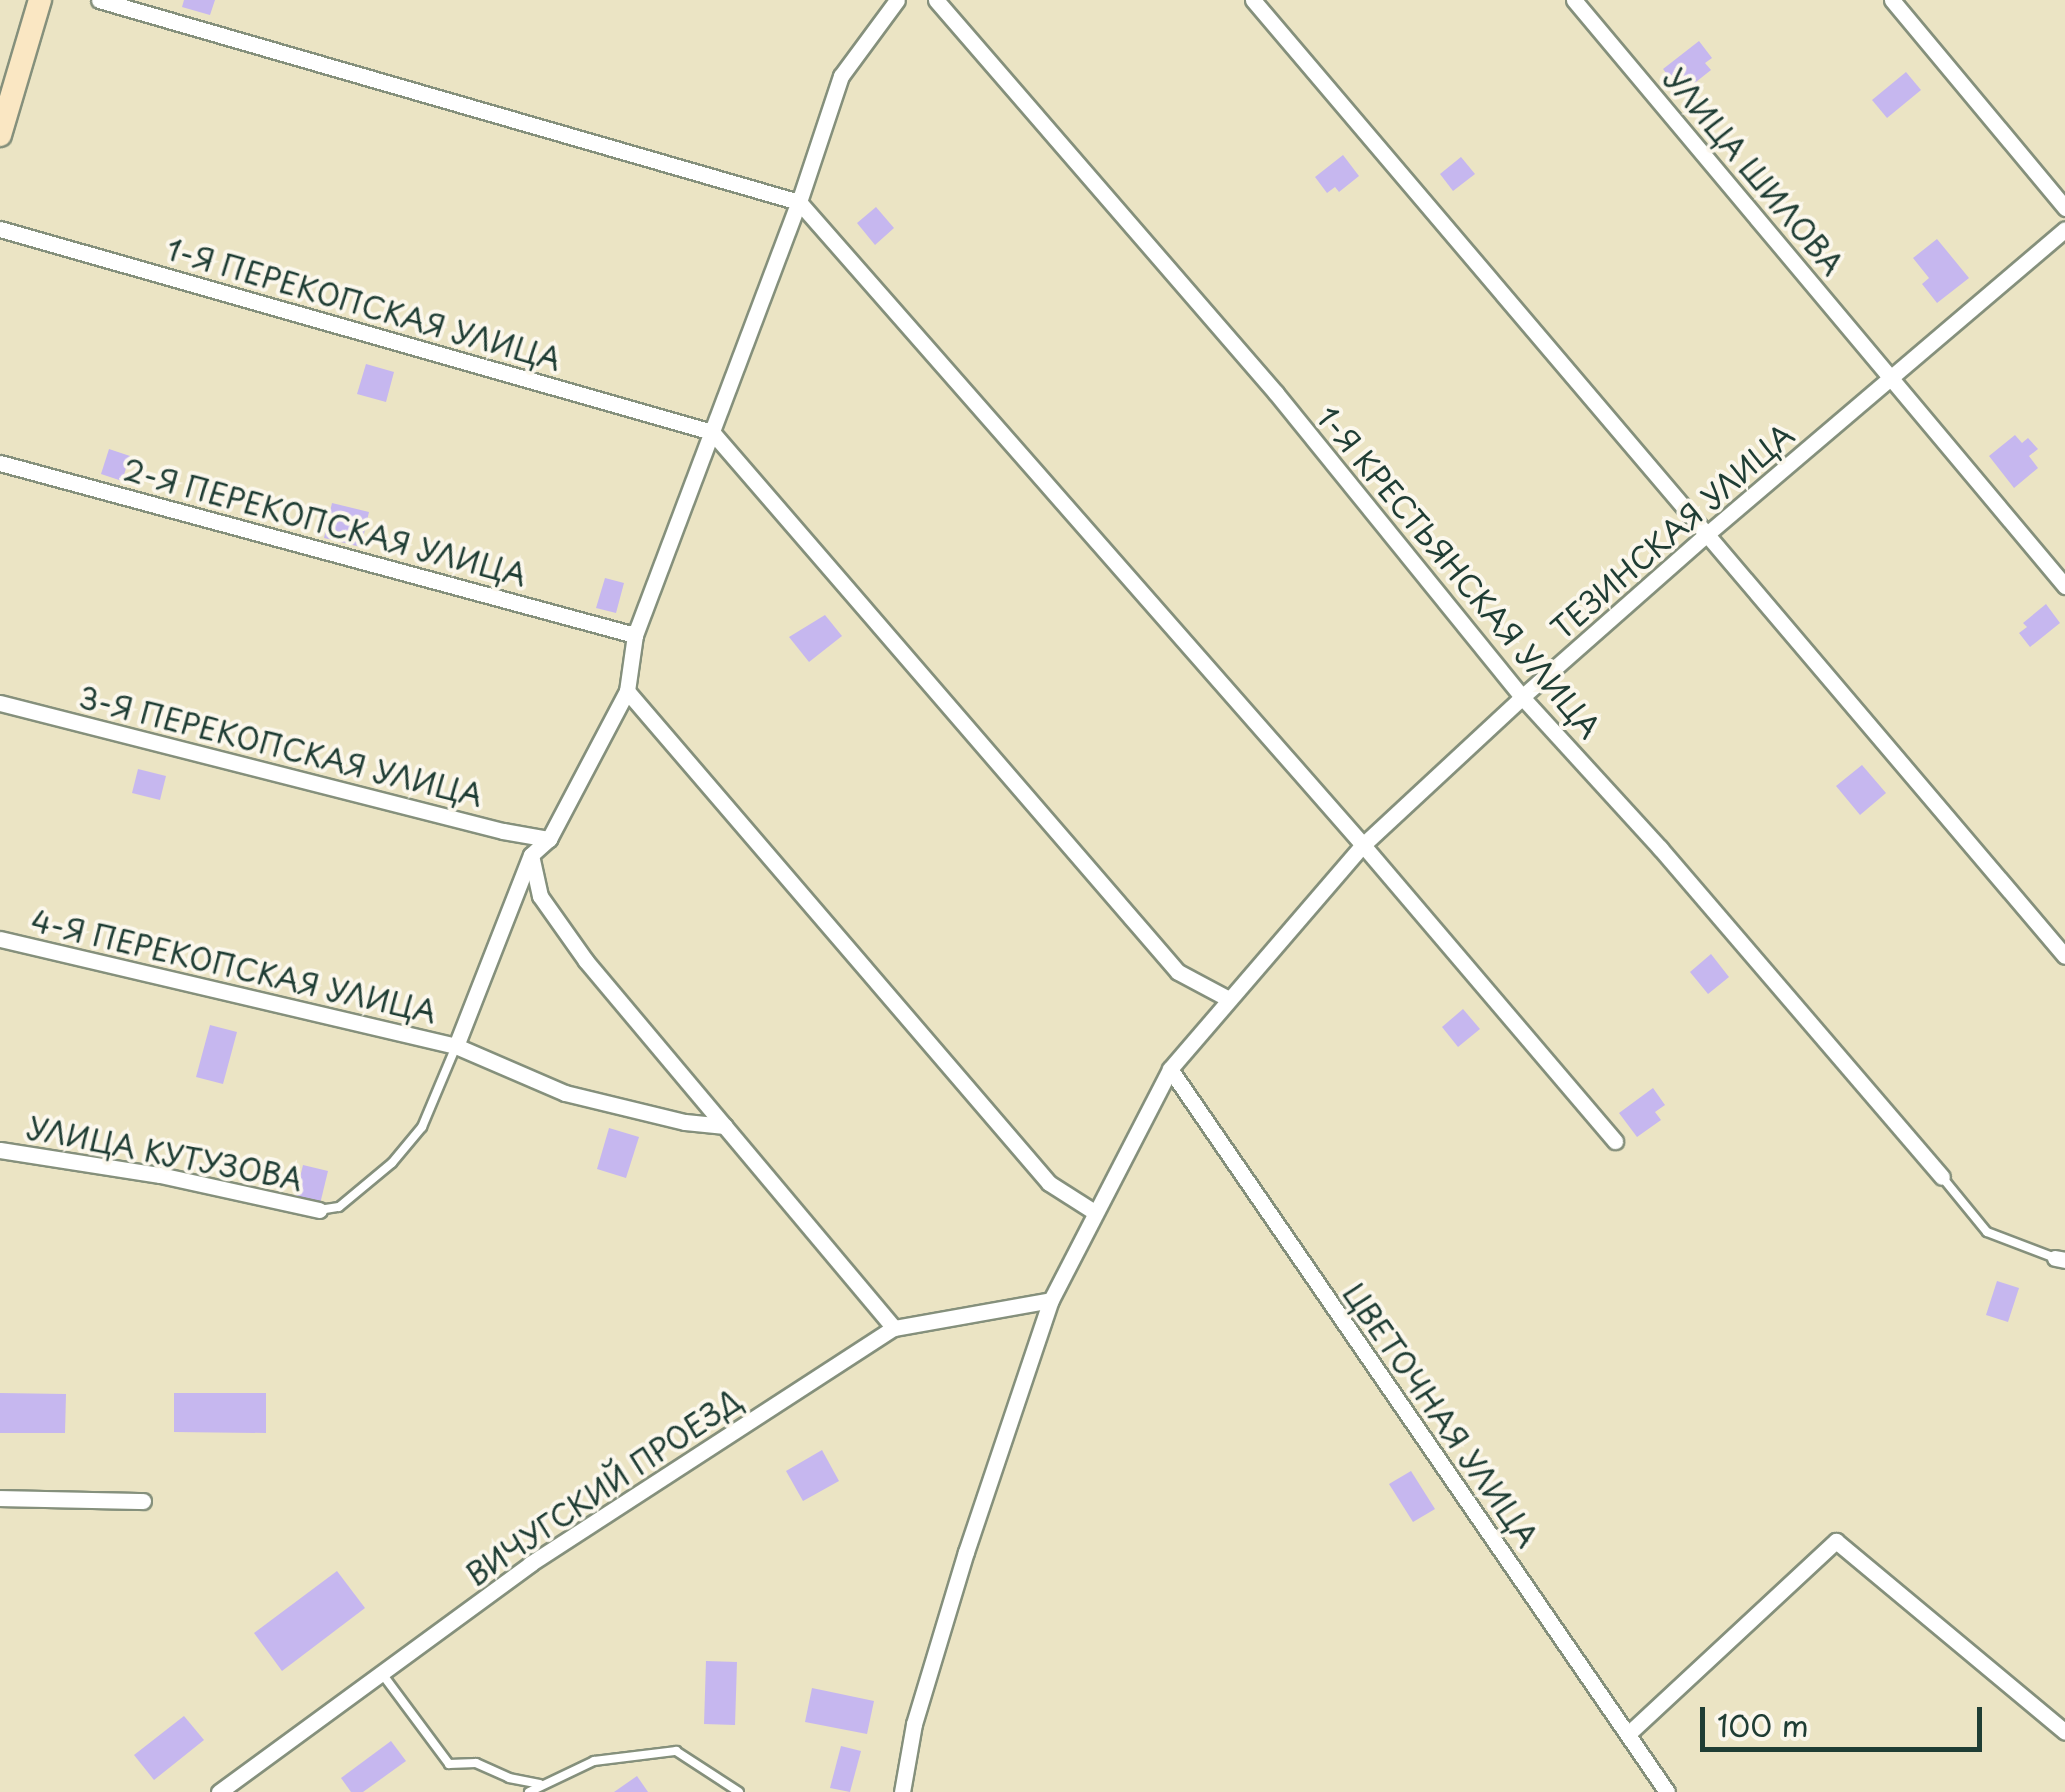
<!DOCTYPE html>
<meta charset="utf-8">
<style>
body{margin:0}
#map{position:relative;width:2065px;height:1792px;overflow:hidden;background:#ebe4c4;font-family:"Playpen Sans",sans-serif}
div>[style]{position:absolute}
[style*='--x']{left:calc(var(--x)*1px);top:calc(var(--y)*1px);width:calc(var(--w)*1px);rotate:calc(var(--a)*1deg)}
.building>*{inset:0;background:#c6b7ef}
.roads{filter:drop-shadow(2px 0 #85907c) drop-shadow(-2px 0 #85907c) drop-shadow(0 2px #85907c) drop-shadow(0 -2px #85907c)}
.lane>*{height:8px;margin:-4px;padding:0 4px;transform-origin:4px;border-radius:4px;background:#fff}
.street>*{height:15px;margin:-7.5px;padding:0 7.5px;transform-origin:7.5px;border-radius:7.5px;background:#fff}
.secondary>*{height:22px;margin:-11px;padding:0 11px;transform-origin:11px;border-radius:11px;background:#fae7c3}
span{translate:-50% -50%;white-space:nowrap;text-align:center;line-height:1.15;-webkit-text-stroke:8px #fbf7ec;paint-order:stroke}
.street-label{font-size:30px;color:#1f3d34}
.scale{position:absolute;left:1700px;top:1707px;width:282px;height:45px;box-sizing:border-box;border:5px solid #1f3d34;border-top:0;padding-left:12px;font-size:30px;line-height:35px;white-space:nowrap;color:#1f3d34;-webkit-text-stroke:8px #fbf7ec;paint-order:stroke}
</style>
<div id="map">
<div class="building">
<i style="clip-path:polygon(184px 0,215px 0,210px 15px,182px 7px)"></i>
<i style="clip-path:polygon(1699px 41px,1712px 58px,1705px 63px,1711px 70px,1682px 93px,1663px 69px)"></i>
<i style="clip-path:polygon(1906px 72px,1921px 90px,1887px 118px,1872px 100px)"></i>
<i style="clip-path:polygon(1343px 155px,1359px 176px,1339px 192px,1335px 187px,1327px 193px,1315px 177px)"></i>
<i style="clip-path:polygon(1461px 157px,1475px 174px,1453px 191px,1440px 174px)"></i>
<i style="clip-path:polygon(876px 207px,894px 228px,875px 245px,857px 223px)"></i>
<i style="clip-path:polygon(1937px 239px,1969px 278px,1937px 303px,1922px 284px,1929px 278px,1913px 258px)"></i>
<i style="clip-path:polygon(366px 364px,394px 372px,386px 402px,357px 394px)"></i>
<i style="clip-path:polygon(2015px 435px,2022px 443px,2028px 438px,2038px 449px,2029px 456px,2038px 468px,2014px 488px,1989px 456px)"></i>
<i style="clip-path:polygon(109px 449px,130px 456px,122px 481px,101px 474px)"></i>
<i style="clip-path:polygon(332px 503px,369px 512px,361px 547px,324px 538px)"></i>
<i style="clip-path:polygon(605px 578px,624px 583px,616px 613px,596px 608px)"></i>
<i style="clip-path:polygon(2046px 604px,2060px 623px,2030px 647px,2019px 633px,2027px 627px,2023px 623px)"></i>
<i style="clip-path:polygon(825px 615px,842px 636px,809px 662px,789px 637px)"></i>
<i style="clip-path:polygon(1862px 765px,1886px 793px,1860px 815px,1836px 786px)"></i>
<i style="clip-path:polygon(138px 769px,166px 776px,160px 800px,132px 793px)"></i>
<i style="clip-path:polygon(1711px 954px,1729px 977px,1708px 994px,1690px 972px)"></i>
<i style="clip-path:polygon(1463px 1009px,1480px 1029px,1458px 1047px,1442px 1027px)"></i>
<i style="clip-path:polygon(210px 1025px,237px 1032px,223px 1084px,196px 1077px)"></i>
<i style="clip-path:polygon(1653px 1088px,1665px 1105px,1655px 1112px,1661px 1120px,1637px 1137px,1619px 1113px)"></i>
<i style="clip-path:polygon(609px 1128px,639px 1137px,626px 1178px,597px 1169px)"></i>
<i style="clip-path:polygon(303px 1165px,328px 1171px,320px 1204px,295px 1198px)"></i>
<i style="clip-path:polygon(1997px 1281px,2019px 1288px,2008px 1322px,1986px 1315px)"></i>
<i style="clip-path:polygon(0 1393px,66px 1394px,65px 1433px,0 1433px)"></i>
<i style="clip-path:polygon(174px 1393px,266px 1393px,266px 1433px,174px 1432px)"></i>
<i style="clip-path:polygon(822px 1450px,839px 1481px,803px 1501px,786px 1471px)"></i>
<i style="clip-path:polygon(1411px 1471px,1435px 1509px,1413px 1522px,1389px 1484px)"></i>
<i style="clip-path:polygon(337px 1571px,365px 1608px,282px 1671px,254px 1633px)"></i>
<i style="clip-path:polygon(706px 1661px,737px 1662px,735px 1725px,704px 1724px)"></i>
<i style="clip-path:polygon(812px 1688px,874px 1701px,867px 1734px,805px 1722px)"></i>
<i style="clip-path:polygon(184px 1716px,204px 1740px,154px 1780px,134px 1755px)"></i>
<i style="clip-path:polygon(391px 1741px,406px 1761px,363px 1792px,351px 1792px,341px 1778px)"></i>
<i style="clip-path:polygon(841px 1746px,861px 1751px,850px 1792px,830px 1788px)"></i>
<i style="clip-path:polygon(637px 1776px,648px 1792px,614px 1792px)"></i>
</div>
<div class="roads">
<div class="lane">
<i style="--x:1942;--y:1177;--w:71;--a:50.7"></i>
<i style="--x:1987;--y:1232;--w:73;--a:20.9"></i>
<i style="--x:319;--y:1210;--w:20;--a:-9"></i>
<i style="--x:339;--y:1207;--w:69;--a:-39.7"></i>
<i style="--x:392;--y:1163;--w:47;--a:-50.2"></i>
<i style="--x:422;--y:1127;--w:88;--a:-67.2"></i>
<i style="--x:383;--y:1675;--w:111;--a:53.4"></i>
<i style="--x:449;--y:1764;--w:27;--a:-2"></i>
<i style="--x:476;--y:1763;--w:36;--a:24"></i>
<i style="--x:509;--y:1778;--w:31;--a:11"></i>
<i style="--x:529;--y:1792;--w:72;--a:-25.5"></i>
<i style="--x:594;--y:1761;--w:83;--a:-7"></i>
<i style="--x:676;--y:1751;--w:75;--a:33.1"></i>
</div>
<div class="street">
<i style="--x:99;--y:0;--w:729;--a:16.1"></i>
<i style="--x:799;--y:202;--w:855;--a:48.74"></i>
<i style="--x:1363;--y:845;--w:389;--a:49.6"></i>
<i style="--x:936;--y:0;--w:520;--a:49.14"></i>
<i style="--x:1276;--y:393;--w:391;--a:51"></i>
<i style="--x:1522;--y:697;--w:205;--a:47.6"></i>
<i style="--x:1660;--y:848;--w:433;--a:49.4"></i>
<i style="--x:1253;--y:0;--w:1254;--a:49.66"></i>
<i style="--x:1574;--y:0;--w:765;--a:50.04"></i>
<i style="--x:1892;--y:0;--w:271;--a:50.2"></i>
<i style="--x:0;--y:229;--w:740;--a:15.91"></i>
<i style="--x:712;--y:432;--w:713;--a:49.21"></i>
<i style="--x:1178;--y:972;--w:55;--a:28"></i>
<i style="--x:0;--y:463;--w:658;--a:15.16"></i>
<i style="--x:627;--y:691;--w:648;--a:49.38"></i>
<i style="--x:1049;--y:1183;--w:52;--a:32.5"></i>
<i style="--x:0;--y:703;--w:519;--a:14.28"></i>
<i style="--x:503;--y:831;--w:47;--a:9.9"></i>
<i style="--x:531;--y:855;--w:42;--a:77.6"></i>
<i style="--x:540;--y:896;--w:80;--a:54.7"></i>
<i style="--x:586;--y:961;--w:479;--a:50"></i>
<i style="--x:0;--y:939;--w:468;--a:13.2"></i>
<i style="--x:456;--y:1046;--w:119;--a:23.3"></i>
<i style="--x:565;--y:1093;--w:123;--a:13.6"></i>
<i style="--x:685;--y:1122;--w:40;--a:5.7"></i>
<i style="--x:456;--y:1046;--w:205;--a:-68.6"></i>
<i style="--x:531;--y:855;--w:24;--a:-42"></i>
<i style="--x:549;--y:839;--w:167;--a:-62.2"></i>
<i style="--x:627;--y:691;--w:57;--a:-81.9"></i>
<i style="--x:635;--y:635;--w:463;--a:-69.3"></i>
<i style="--x:799;--y:202;--w:133;--a:-71.6"></i>
<i style="--x:841;--y:76;--w:94;--a:-53.6"></i>
<i style="--x:1170;--y:1069;--w:877;--a:55.49"></i>
<i style="--x:0;--y:1150;--w:162;--a:8.9"></i>
<i style="--x:160;--y:1175;--w:163;--a:12.4"></i>
<i style="--x:2055;--y:1258;--w:10;--a:11"></i>
<i style="--x:0;--y:1498;--w:143;--a:1.2"></i>
<i style="--x:1628;--y:1734;--w:284;--a:-42.9"></i>
<i style="--x:1836;--y:1541;--w:298;--a:39.8"></i>
<i style="--x:219;--y:1792;--w:386;--a:-36.2"></i>
<i style="--x:530;--y:1564;--w:434;--a:-33"></i>
<i style="--x:894;--y:1328;--w:159;--a:-10.1"></i>
<i style="--x:902;--y:1792;--w:69;--a:-80"></i>
<i style="--x:914;--y:1724;--w:180;--a:-73.2"></i>
<i style="--x:966;--y:1552;--w:266;--a:-71.4"></i>
<i style="--x:1051;--y:1300;--w:260;--a:-62.7"></i>
<i style="--x:1170;--y:1069;--w:296;--a:-49.3"></i>
<i style="--x:1363;--y:845;--w:217;--a:-42.9"></i>
<i style="--x:1522;--y:697;--w:247;--a:-41.4"></i>
<i style="--x:1707;--y:534;--w:470;--a:-40.4"></i>
</div>
<div class="secondary">
<i style="--x:0;--y:135;--w:141;--a:-73.5"></i>
</div>
</div>
<div class="street-label">
<span style="left:1754px;top:171px;rotate:50deg">УЛИЦА ШИЛОВА</span>
<span style="left:364px;top:304px;rotate:16deg">1-Я ПЕРЕКОПСКАЯ УЛИЦА</span>
<span style="left:325px;top:522px;rotate:15deg">2-Я ПЕРЕКОПСКАЯ УЛИЦА</span>
<span style="left:1672px;top:531px;rotate:-41deg">ТЕЗИНСКАЯ УЛИЦА</span>
<span style="left:1459px;top:572px;rotate:50deg">1-Я КРЕСТЬЯНСКАЯ УЛИЦА</span>
<span style="left:281px;top:746px;rotate:14deg">3-Я ПЕРЕКОПСКАЯ УЛИЦА</span>
<span style="left:234px;top:966px;rotate:13deg">4-Я ПЕРЕКОПСКАЯ УЛИЦА</span>
<span style="left:165px;top:1153px;rotate:11deg">УЛИЦА КУТУЗОВА</span>
<span style="left:1441px;top:1415px;rotate:55deg">ЦВЕТОЧНАЯ УЛИЦА</span>
<span style="left:603px;top:1487px;rotate:-34deg">ВИЧУГСКИЙ ПРОЕЗД</span>
</div>
<div class="scale">100 m</div>
</div>
